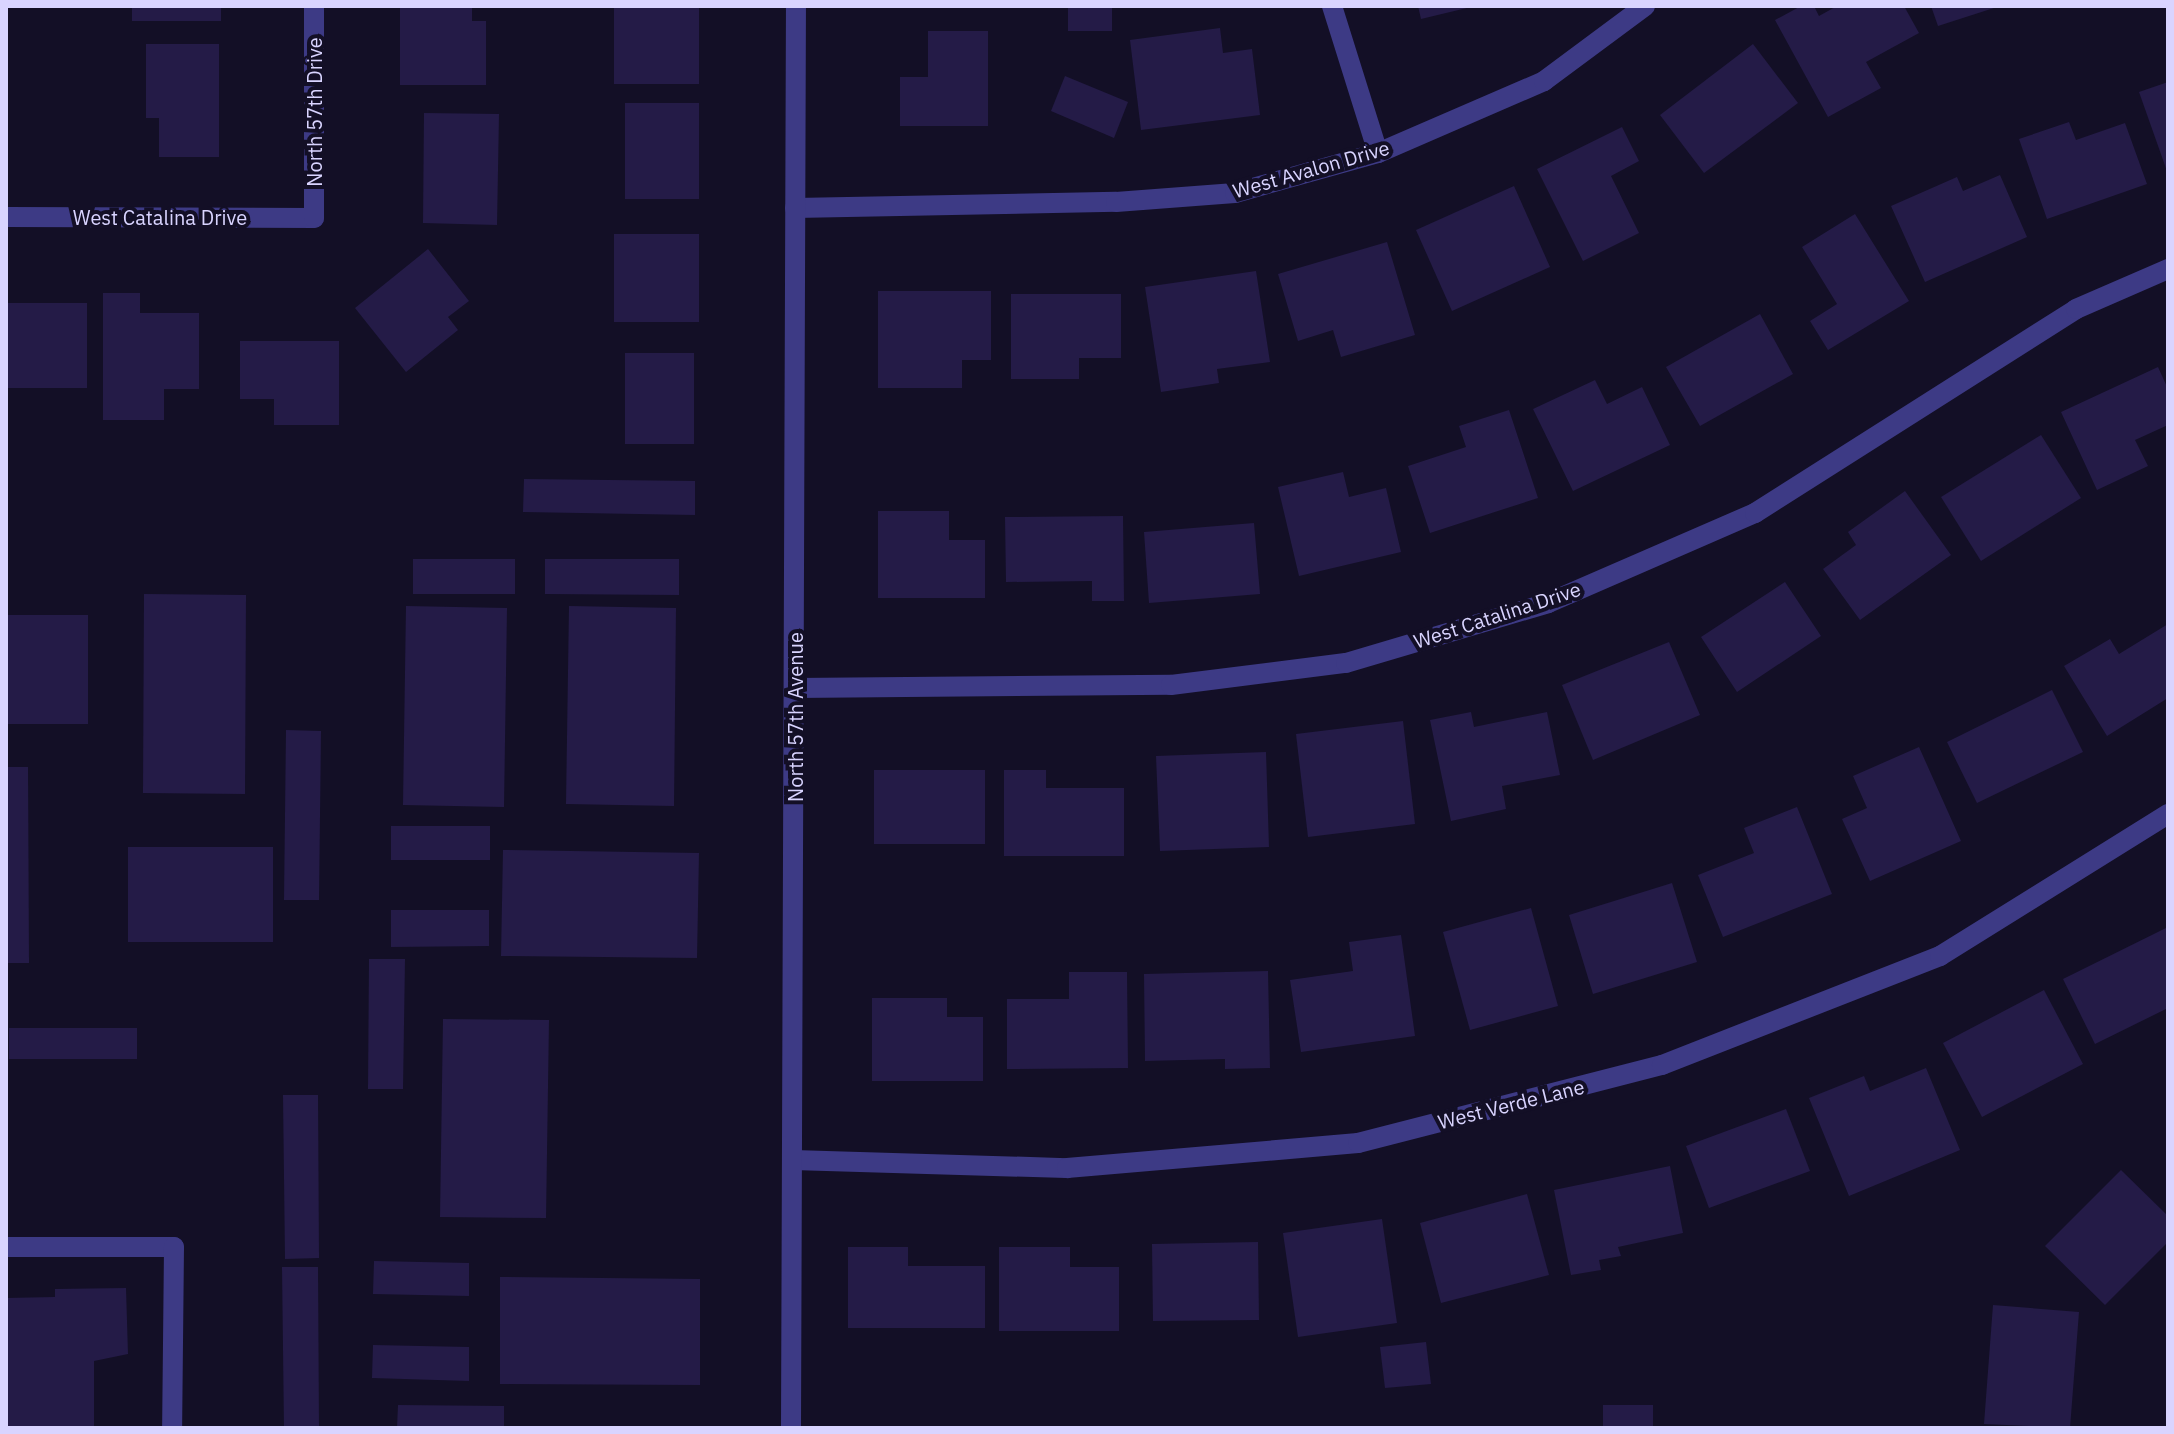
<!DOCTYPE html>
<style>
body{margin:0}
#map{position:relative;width:2174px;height:1434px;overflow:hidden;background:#130f26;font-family:"IBM Plex Sans",sans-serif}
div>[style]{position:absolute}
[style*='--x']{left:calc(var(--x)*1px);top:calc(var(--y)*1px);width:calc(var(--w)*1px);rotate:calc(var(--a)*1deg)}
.building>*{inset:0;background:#241b47}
.minor>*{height:20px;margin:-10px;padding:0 10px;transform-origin:10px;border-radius:10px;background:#3d3a85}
span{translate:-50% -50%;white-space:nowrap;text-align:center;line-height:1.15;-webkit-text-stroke:8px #130f26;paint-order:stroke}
.street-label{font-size:20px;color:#d9d4ff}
.frame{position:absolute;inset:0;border:8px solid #d9d4ff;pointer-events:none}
</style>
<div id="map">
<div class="building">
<i style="clip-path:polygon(132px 6px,221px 6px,221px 21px,132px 21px)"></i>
<i style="clip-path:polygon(400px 6px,472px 6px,472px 21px,486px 21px,486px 85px,400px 85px)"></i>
<i style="clip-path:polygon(614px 6px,699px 6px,699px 84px,614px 84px)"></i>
<i style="clip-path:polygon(1068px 6px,1112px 6px,1112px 31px,1068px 31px)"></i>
<i style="clip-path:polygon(1418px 6px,1470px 6px,1471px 7px,1421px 19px)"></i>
<i style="clip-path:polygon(1801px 6px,1814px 6px,1819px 16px,1837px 6px,1904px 6px,1919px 33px,1866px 62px,1881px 88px,1828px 117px,1775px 20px)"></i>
<i style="clip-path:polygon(1931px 6px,1997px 6px,1997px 7px,1938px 26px)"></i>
<i style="clip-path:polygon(1220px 28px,1223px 53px,1252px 49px,1260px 115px,1141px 130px,1130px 40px)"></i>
<i style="clip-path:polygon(928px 31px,988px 31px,988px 126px,900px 126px,900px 77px,928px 77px)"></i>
<i style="clip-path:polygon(146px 44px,219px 44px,219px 157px,159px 157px,159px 118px,146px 118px)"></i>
<i style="clip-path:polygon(1753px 44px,1798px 103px,1704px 173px,1660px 115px)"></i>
<i style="clip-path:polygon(1065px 76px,1128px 102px,1114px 138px,1051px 111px)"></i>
<i style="clip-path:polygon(2168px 82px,2168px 174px,2139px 92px)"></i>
<i style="clip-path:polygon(625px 103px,699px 103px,699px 199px,625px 199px)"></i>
<i style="clip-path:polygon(424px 113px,499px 114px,497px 225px,423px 223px)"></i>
<i style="clip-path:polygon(2069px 122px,2076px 140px,2125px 123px,2147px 184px,2047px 219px,2019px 139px)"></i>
<i style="clip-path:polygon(1622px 127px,1639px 161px,1611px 176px,1639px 233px,1583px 261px,1537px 169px)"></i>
<i style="clip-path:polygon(2000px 175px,2027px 237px,1925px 282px,1891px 206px,1957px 177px,1963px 191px)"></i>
<i style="clip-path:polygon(1514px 186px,1550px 267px,1452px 311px,1416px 230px)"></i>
<i style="clip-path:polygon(1855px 214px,1909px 301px,1828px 350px,1810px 321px,1837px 304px,1802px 247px)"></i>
<i style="clip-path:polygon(614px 234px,699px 234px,699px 322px,614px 322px)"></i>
<i style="clip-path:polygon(1387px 242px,1415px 335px,1341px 357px,1333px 330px,1298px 341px,1278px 274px)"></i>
<i style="clip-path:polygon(428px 249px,469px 301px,448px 317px,458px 330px,406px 372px,355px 308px)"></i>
<i style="clip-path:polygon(1256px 271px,1270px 362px,1217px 369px,1219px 383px,1161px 392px,1145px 287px)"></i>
<i style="clip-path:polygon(878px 291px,991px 291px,991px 360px,962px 360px,962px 388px,878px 388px)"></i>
<i style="clip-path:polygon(103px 293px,140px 293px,140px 313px,199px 313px,199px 389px,164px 389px,164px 420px,103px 420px)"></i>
<i style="clip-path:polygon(1011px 294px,1121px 294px,1121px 358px,1079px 358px,1079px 379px,1011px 379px)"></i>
<i style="clip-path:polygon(6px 303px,87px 303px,87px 388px,6px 388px)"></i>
<i style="clip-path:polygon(1760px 314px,1793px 374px,1700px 426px,1666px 367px)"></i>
<i style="clip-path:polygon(240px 341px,339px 341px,339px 425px,274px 425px,274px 399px,240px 399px)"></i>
<i style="clip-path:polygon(625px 353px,694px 353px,694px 444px,625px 444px)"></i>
<i style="clip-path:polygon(2158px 367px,2168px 389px,2168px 425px,2135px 440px,2148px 466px,2097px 490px,2061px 412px)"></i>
<i style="clip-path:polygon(1595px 380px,1607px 404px,1642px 387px,1670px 445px,1573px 491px,1533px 409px)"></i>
<i style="clip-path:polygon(1509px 410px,1538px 498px,1430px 533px,1408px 466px,1466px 447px,1459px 426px)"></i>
<i style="clip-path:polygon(2041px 435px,2081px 498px,1981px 561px,1941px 497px)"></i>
<i style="clip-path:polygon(1343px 472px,1349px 497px,1386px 488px,1401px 552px,1299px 576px,1278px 487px)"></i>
<i style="clip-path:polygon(524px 479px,695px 481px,695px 515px,523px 512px)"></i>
<i style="clip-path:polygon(1905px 491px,1951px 555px,1860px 620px,1823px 569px,1856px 545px,1848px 532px)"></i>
<i style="clip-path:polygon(878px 511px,949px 511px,949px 540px,985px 540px,985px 598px,878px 598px)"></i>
<i style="clip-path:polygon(1123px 516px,1124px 601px,1092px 601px,1092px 581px,1006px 582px,1005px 517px)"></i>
<i style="clip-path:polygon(1254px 523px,1260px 594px,1149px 603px,1144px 532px)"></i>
<i style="clip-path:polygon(413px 559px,515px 559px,515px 594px,413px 594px)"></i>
<i style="clip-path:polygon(545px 559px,679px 559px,679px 595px,545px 594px)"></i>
<i style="clip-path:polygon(1785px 582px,1821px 636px,1737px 692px,1701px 637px)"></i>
<i style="clip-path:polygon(144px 594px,246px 595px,245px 794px,143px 793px)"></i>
<i style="clip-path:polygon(406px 606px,507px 608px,504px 807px,403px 805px)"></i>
<i style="clip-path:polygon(569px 606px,676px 608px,674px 806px,566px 804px)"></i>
<i style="clip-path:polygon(6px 615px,88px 615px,88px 724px,6px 724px)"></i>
<i style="clip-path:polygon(2168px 624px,2168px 698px,2107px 736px,2064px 666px,2110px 639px,2119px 654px)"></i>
<i style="clip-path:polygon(1669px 642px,1700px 715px,1593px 760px,1562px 685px)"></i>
<i style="clip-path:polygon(2052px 690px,2083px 752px,1977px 803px,1947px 742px)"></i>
<i style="clip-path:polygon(1471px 712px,1474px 727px,1547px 712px,1560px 775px,1502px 786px,1506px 809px,1451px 821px,1430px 720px)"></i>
<i style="clip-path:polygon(1403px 721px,1415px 824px,1308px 837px,1296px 734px)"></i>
<i style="clip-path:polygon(286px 730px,321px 731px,319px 900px,284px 900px)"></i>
<i style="clip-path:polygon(1919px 747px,1961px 841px,1870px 881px,1842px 819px,1867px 808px,1853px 776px)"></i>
<i style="clip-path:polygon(1266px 752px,1269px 847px,1160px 851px,1156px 756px)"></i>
<i style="clip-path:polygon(6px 767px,28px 767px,29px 963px,6px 963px)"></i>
<i style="clip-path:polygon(874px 770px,985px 770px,985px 844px,874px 844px)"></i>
<i style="clip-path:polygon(1004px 770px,1046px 770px,1046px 788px,1124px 788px,1124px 856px,1004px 856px)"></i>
<i style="clip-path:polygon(1797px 807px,1832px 894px,1723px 937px,1698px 875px,1754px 853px,1744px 828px)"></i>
<i style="clip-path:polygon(391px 826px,490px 826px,490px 860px,391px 860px)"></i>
<i style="clip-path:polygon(128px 847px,273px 847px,273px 942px,128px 942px)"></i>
<i style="clip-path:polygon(503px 850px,699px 853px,697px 958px,501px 956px)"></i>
<i style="clip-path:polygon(1672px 883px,1697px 962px,1593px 994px,1569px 915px)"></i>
<i style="clip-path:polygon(1531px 908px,1558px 1006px,1470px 1030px,1443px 932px)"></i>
<i style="clip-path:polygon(391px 910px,489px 910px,489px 946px,391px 947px)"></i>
<i style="clip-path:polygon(2168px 927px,2168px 1008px,2095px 1044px,2063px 979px)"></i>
<i style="clip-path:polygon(1401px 935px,1415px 1036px,1301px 1052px,1290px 980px,1353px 971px,1349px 942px)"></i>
<i style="clip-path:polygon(369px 959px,405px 959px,403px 1089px,368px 1089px)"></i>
<i style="clip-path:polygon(1268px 971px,1270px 1068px,1225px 1069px,1225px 1059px,1145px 1061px,1144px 974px)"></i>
<i style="clip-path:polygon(1069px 972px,1127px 972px,1128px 1068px,1007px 1069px,1007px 999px,1069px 999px)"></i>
<i style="clip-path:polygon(2044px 990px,2083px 1064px,1982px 1117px,1943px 1043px)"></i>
<i style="clip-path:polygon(872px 998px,947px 998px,947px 1017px,983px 1017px,983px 1081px,872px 1081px)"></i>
<i style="clip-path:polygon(443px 1019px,549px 1020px,546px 1218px,440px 1217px)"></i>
<i style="clip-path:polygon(9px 1028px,137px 1028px,137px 1059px,9px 1059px)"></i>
<i style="clip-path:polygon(1926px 1068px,1960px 1150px,1849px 1196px,1809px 1098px,1864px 1076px,1870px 1091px)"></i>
<i style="clip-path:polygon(283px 1095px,318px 1095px,319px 1258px,285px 1259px)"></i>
<i style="clip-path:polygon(1786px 1109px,1810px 1171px,1709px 1208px,1686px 1146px)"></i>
<i style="clip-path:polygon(1670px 1166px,1683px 1233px,1618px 1247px,1621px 1256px,1599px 1260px,1601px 1270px,1571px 1275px,1554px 1190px)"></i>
<i style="clip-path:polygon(2121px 1170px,2168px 1216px,2168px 1242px,2105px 1305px,2045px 1246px)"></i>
<i style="clip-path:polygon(1527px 1194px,1549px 1275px,1441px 1303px,1420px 1223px)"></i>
<i style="clip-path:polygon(1382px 1219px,1397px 1323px,1298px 1337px,1283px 1233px)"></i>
<i style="clip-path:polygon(1258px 1242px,1259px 1320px,1153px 1321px,1152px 1244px)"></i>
<i style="clip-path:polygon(848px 1247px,908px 1247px,908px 1266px,985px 1266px,985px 1328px,848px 1328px)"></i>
<i style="clip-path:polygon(999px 1247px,1070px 1247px,1070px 1267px,1119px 1267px,1119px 1331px,999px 1331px)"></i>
<i style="clip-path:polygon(374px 1261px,469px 1263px,469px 1296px,373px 1294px)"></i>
<i style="clip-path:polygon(282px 1267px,318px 1267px,319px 1428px,284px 1428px)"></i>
<i style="clip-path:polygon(500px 1277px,700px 1279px,700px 1385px,500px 1384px)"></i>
<i style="clip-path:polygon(126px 1288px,128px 1354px,94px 1361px,94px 1428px,6px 1428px,6px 1298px,55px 1297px,55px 1289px)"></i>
<i style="clip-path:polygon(1993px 1305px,2079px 1312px,2070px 1428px,1984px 1424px)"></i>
<i style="clip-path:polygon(1426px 1342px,1431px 1384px,1385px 1388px,1380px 1347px)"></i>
<i style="clip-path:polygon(373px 1345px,469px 1347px,469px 1381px,372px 1378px)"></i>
<i style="clip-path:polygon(398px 1405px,504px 1406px,504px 1428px,397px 1428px)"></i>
<i style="clip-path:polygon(1603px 1405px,1653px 1405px,1653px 1428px,1603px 1428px)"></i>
</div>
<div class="minor">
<i style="--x:1332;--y:6;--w:154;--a:72.6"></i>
<i style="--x:795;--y:208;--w:321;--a:-1.1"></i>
<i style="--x:1116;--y:202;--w:119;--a:-4.3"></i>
<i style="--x:1235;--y:193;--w:148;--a:-15.6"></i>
<i style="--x:1378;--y:153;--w:181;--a:-23.4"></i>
<i style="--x:1544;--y:81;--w:126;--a:-36.6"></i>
<i style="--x:6;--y:217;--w:308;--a:0.2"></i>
<i style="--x:314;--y:218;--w:212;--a:-90"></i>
<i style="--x:795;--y:688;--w:376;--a:-0.5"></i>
<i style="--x:1171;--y:685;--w:176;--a:-7.2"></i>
<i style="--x:1346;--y:663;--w:211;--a:-16.5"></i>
<i style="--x:1548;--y:603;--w:226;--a:-23.5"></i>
<i style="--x:1755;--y:513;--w:380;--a:-32.4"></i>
<i style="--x:2076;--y:309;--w:100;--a:-23.5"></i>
<i style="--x:793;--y:1160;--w:274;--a:1.7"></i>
<i style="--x:1067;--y:1168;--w:292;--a:-4.9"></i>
<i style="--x:1358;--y:1143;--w:314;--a:-14.4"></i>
<i style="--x:1662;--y:1065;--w:299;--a:-21.4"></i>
<i style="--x:1940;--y:956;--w:269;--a:-31.9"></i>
<i style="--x:6;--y:1247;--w:168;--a:0"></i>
<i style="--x:174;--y:1247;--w:181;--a:90.6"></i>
<i style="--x:791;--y:1428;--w:1422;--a:-89.8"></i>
</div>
<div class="street-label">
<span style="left:314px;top:112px;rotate:-90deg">North 57th Drive</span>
<span style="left:1311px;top:169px;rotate:-16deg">West Avalon Drive</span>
<span style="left:160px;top:217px">West Catalina Drive</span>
<span style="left:1497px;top:615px;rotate:-18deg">West Catalina Drive</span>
<span style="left:795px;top:717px;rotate:-90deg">North 57th Avenue</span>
<span style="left:1511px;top:1104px;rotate:-14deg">West Verde Lane</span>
</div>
<div class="frame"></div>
</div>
